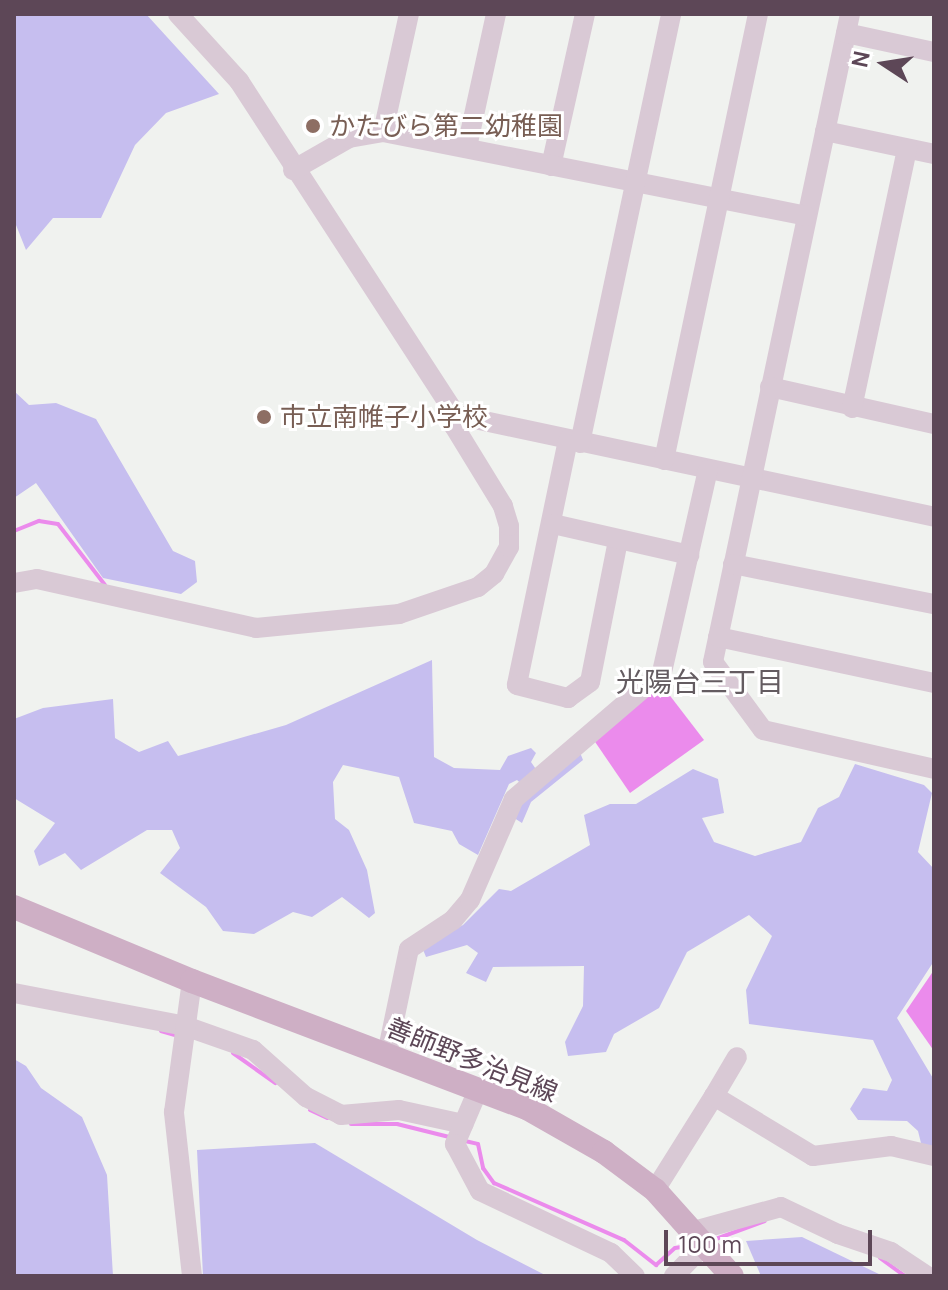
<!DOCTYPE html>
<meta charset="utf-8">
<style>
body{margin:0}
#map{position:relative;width:948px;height:1290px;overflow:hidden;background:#f0f2ef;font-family:Manrope,"Noto Sans JP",sans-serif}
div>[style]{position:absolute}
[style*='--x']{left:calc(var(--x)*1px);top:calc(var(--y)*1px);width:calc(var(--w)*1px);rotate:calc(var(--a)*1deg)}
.green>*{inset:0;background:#c6beef}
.water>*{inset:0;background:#eb8bec}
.stream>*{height:4px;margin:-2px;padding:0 2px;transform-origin:2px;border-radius:2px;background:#eb8bec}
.minor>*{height:20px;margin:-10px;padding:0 10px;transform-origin:10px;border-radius:10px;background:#d9c9d5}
.major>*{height:24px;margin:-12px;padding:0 12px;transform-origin:12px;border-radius:12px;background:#ceafc5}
.dots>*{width:22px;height:22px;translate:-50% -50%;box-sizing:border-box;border:4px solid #fff;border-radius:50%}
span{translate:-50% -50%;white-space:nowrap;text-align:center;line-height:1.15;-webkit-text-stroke:6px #fff;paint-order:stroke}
.education-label{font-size:26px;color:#785e54}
.left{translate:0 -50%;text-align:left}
.street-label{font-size:26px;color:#5d4757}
.neighbourhood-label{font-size:28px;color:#645c61}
.frame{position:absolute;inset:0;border:16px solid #5d4757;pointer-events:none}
.north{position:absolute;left:844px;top:24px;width:80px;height:80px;-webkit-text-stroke:6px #fff;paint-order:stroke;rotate:282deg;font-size:22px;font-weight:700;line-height:32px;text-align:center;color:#5d4757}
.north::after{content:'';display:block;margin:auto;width:28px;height:36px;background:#5d4757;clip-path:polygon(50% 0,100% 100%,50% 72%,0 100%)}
.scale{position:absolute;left:664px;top:1230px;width:208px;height:36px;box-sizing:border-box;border:4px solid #5d4757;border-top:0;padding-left:10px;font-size:24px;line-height:28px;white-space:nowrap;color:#5d4757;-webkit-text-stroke:6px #fff;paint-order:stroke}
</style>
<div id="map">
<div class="green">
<i style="clip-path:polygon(14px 14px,146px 14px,219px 94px,166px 113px,135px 145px,101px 218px,53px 218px,26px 250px,14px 220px)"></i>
<i style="clip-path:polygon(14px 391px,29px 405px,56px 403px,96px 419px,173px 551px,195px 561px,197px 582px,181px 594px,103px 578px,36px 483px,14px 498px)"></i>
<i style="clip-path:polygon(432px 660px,434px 757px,454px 768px,500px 770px,508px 756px,531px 748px,536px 753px,531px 762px,540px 775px,579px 750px,583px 760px,531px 802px,522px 823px,511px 816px,526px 788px,517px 780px,509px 784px,478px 855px,459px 844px,452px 831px,414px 823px,399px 777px,343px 765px,333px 782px,335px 819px,349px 830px,367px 870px,375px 913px,369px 918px,342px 897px,312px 917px,293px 912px,254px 934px,223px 931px,206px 907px,160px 873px,180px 848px,172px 830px,147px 830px,81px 870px,65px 853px,39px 866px,34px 851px,55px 823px,14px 798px,14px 719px,43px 708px,113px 699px,115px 738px,139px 752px,168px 741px,178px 756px,286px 725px)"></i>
<i style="clip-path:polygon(855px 764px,924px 785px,932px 793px,918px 852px,934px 869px,934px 961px,897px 1018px,934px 1080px,934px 1151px,922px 1147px,918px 1131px,907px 1121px,858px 1120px,850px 1109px,863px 1088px,887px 1091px,892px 1080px,873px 1040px,749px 1024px,746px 990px,772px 936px,749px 915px,687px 952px,659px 1008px,614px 1034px,606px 1052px,568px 1056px,565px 1042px,583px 1006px,584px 966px,493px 967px,486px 982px,466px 973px,478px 953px,467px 945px,426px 957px,422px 947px,463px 925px,499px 889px,511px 891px,590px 845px,584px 815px,610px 804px,636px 804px,693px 769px,718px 779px,724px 813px,702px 818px,714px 842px,755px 856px,801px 842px,818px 808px,839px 797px)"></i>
<i style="clip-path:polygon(14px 1059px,26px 1066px,41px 1088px,82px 1117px,107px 1175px,113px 1276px,14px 1276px)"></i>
<i style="clip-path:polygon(315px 1143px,477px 1240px,547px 1276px,203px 1276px,197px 1150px)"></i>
<i style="clip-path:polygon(802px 1237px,883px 1276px,761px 1276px,746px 1241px)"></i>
</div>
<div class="water">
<i style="clip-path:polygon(661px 684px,704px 740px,630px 793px,589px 733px)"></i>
<i style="clip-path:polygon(934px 970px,934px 1051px,906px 1011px)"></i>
</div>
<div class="stream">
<i style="--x:14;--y:531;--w:27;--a:-22"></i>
<i style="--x:39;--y:521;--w:19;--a:9"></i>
<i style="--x:58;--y:524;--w:77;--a:52.4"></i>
<i style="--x:161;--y:1031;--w:19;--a:16"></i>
<i style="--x:233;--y:1053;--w:52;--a:35.5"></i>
<i style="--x:310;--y:1110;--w:19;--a:25"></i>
<i style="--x:351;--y:1124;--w:46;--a:0"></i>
<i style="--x:397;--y:1124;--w:58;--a:14"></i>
<i style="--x:465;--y:1141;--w:13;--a:13"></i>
<i style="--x:478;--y:1144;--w:25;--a:78"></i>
<i style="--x:483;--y:1168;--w:19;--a:54"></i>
<i style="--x:494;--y:1183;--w:142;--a:23.7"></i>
<i style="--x:624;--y:1240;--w:41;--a:38"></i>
<i style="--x:656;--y:1265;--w:25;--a:-42"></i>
<i style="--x:675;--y:1248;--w:18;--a:-9"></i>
<i style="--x:713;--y:1240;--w:55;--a:-20.1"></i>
<i style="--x:880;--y:1258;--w:31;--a:36"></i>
</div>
<div class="minor">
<i style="--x:178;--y:14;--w:91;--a:47.7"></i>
<i style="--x:239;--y:81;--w:398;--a:57"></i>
<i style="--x:456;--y:415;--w:489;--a:12"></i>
<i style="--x:850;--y:14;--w:662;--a:101.94"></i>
<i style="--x:713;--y:662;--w:84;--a:53.7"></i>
<i style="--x:763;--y:730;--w:175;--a:12.8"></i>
<i style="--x:846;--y:33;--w:90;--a:12.2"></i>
<i style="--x:825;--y:131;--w:111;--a:11.9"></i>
<i style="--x:383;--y:132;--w:121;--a:-77.6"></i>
<i style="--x:467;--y:147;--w:136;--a:-77.7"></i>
<i style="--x:551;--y:166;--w:156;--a:-77.4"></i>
<i style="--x:293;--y:170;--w:64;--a:-29.7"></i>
<i style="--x:349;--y:138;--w:35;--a:-10"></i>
<i style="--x:383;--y:132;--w:431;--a:11.2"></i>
<i style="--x:770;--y:387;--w:168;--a:12.7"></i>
<i style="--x:852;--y:408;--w:265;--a:-78"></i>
<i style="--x:568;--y:440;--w:250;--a:101.8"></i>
<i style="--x:517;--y:685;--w:53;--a:14.3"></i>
<i style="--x:568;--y:698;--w:27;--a:-36"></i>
<i style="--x:590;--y:682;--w:145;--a:-78.8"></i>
<i style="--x:580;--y:443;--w:439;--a:-78"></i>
<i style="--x:664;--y:460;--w:456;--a:-78.1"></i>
<i style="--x:553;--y:524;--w:140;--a:12.8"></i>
<i style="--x:733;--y:564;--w:205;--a:11.3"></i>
<i style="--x:14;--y:583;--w:23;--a:-10"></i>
<i style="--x:37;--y:579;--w:224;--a:12.6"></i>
<i style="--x:256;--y:628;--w:144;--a:-5.6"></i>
<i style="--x:399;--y:614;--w:83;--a:-18.9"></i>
<i style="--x:478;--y:587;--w:21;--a:-39"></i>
<i style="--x:494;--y:574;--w:31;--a:-61"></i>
<i style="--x:509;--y:547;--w:21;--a:-90"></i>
<i style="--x:509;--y:526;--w:21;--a:-107"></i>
<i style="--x:503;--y:506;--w:94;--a:-121.5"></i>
<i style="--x:454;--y:426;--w:11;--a:-80"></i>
<i style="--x:718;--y:637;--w:221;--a:12"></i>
<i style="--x:14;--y:993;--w:174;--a:10.9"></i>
<i style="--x:185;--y:1026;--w:72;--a:19.4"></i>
<i style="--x:253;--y:1050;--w:71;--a:41.6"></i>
<i style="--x:306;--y:1097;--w:39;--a:27"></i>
<i style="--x:341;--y:1115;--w:58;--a:-4.9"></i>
<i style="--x:399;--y:1110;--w:66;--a:12.3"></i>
<i style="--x:387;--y:1054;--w:107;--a:-78.2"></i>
<i style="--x:409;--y:949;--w:53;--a:-33.4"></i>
<i style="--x:453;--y:920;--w:26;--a:-50"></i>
<i style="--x:470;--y:900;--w:110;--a:-66.5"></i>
<i style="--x:514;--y:799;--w:195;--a:-40.6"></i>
<i style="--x:662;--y:672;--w:207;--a:-77.2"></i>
<i style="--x:478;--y:1090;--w:59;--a:113.1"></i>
<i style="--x:455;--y:1144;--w:53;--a:62"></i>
<i style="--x:480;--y:1191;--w:145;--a:25.3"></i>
<i style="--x:611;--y:1253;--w:33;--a:44"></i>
<i style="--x:714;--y:1096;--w:45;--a:-59.5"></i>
<i style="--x:655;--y:1190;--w:111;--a:-57.9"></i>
<i style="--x:714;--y:1096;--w:116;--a:31.2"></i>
<i style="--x:813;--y:1156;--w:79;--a:-7.3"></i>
<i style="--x:891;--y:1146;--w:44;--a:13.1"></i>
<i style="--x:694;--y:1231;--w:90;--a:-15.4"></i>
<i style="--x:781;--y:1207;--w:63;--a:25.3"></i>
<i style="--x:838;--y:1234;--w:56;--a:18.8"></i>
<i style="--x:891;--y:1252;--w:43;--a:33.7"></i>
<i style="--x:192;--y:1276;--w:165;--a:-96.3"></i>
<i style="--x:174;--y:1112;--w:132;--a:-82.2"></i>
<i style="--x:674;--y:1276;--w:46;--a:-45.9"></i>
</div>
<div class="major">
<i style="--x:14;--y:907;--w:193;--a:22.6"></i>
<i style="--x:192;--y:981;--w:358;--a:20.8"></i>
<i style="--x:527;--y:1108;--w:89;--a:29.7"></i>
<i style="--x:604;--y:1152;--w:64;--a:36.7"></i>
<i style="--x:655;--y:1190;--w:115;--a:48.2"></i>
</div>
<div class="dots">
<i style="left:313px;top:126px;background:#8d6e63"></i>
<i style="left:264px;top:417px;background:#8d6e63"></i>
</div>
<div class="education-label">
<span class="left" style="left:329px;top:126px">かたびら第二幼稚園</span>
<span class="left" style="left:280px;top:417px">市立南帷子小学校</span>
</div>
<div class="street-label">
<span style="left:472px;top:1060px;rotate:22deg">善師野多治見線</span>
</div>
<div class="neighbourhood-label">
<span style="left:700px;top:681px">光陽台三丁目</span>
</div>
<div class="frame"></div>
<div class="north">N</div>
<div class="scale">100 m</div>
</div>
